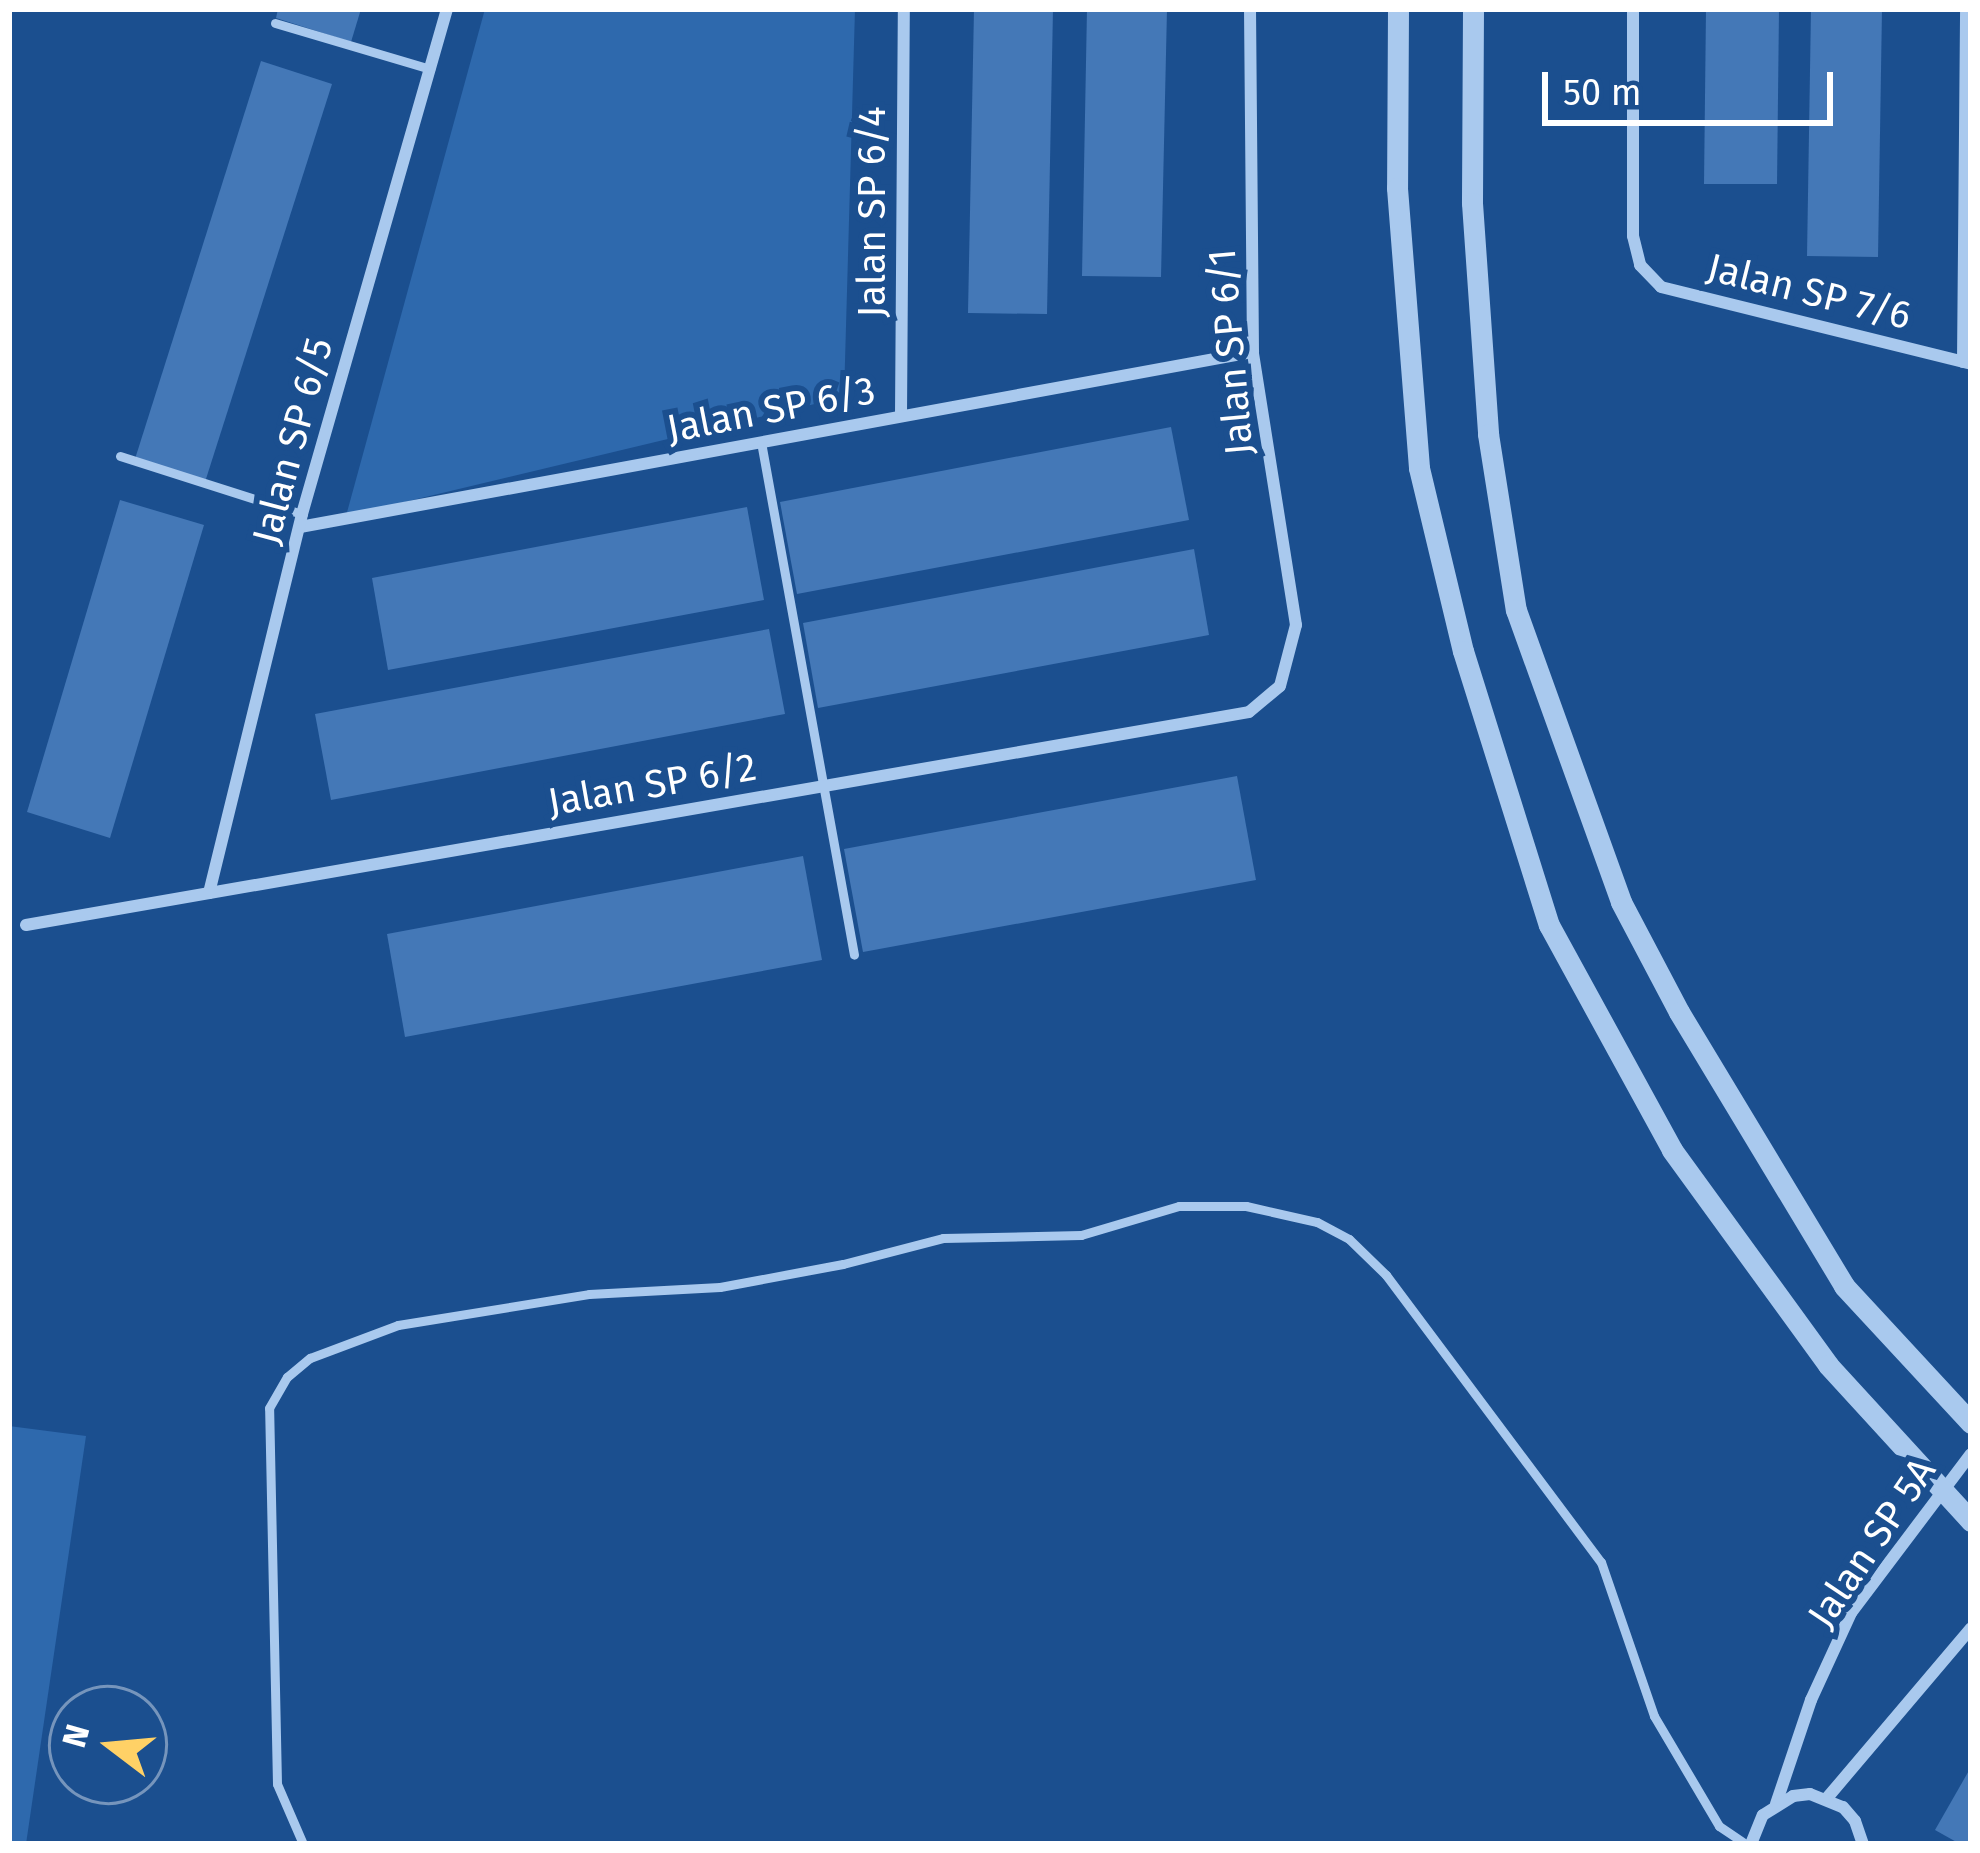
<!DOCTYPE html>
<style>
body{margin:0}
#map{position:relative;width:1980px;height:1853px;overflow:hidden;background:#1b4f8f;font-family:"Fira Sans",sans-serif}
div>[style]{position:absolute}
[style*='--x']{left:calc(var(--x)*1px);top:calc(var(--y)*1px);width:calc(var(--w)*1px);rotate:calc(var(--a)*1deg)}
.green>*{inset:0;background:#2e69ad}
.building>*{inset:0;background:#4478b7}
.service>*{height:9px;margin:-4.5px;padding:0 4.5px;transform-origin:4.5px;border-radius:4.5px;background:#a9c9ee}
.minor>*{height:12px;margin:-6px;padding:0 6px;transform-origin:6px;border-radius:6px;background:#a9c9ee}
.tertiary>*{height:21px;margin:-10.5px;padding:0 10.5px;transform-origin:10.5px;border-radius:10.5px;background:#a9c9ee}
span{translate:-50% -50%;white-space:nowrap;text-align:center;line-height:1.15;-webkit-text-stroke:12px #1b4f8f;paint-order:stroke}
.street-label{font-size:39px;color:#fff}
.frame{position:absolute;inset:0;border:12px solid #fff;pointer-events:none}
.north{position:absolute;left:48px;top:1685px;width:120px;height:120px;box-sizing:border-box;background:#1b4f8f;border:3px solid #7695bc;border-radius:50%;rotate:286deg;font-size:33px;font-weight:700;line-height:48px;text-align:center;color:#fff}
.north::after{content:'';display:block;margin:auto;width:42px;height:54px;background:#ffd166;clip-path:polygon(50% 0,100% 100%,50% 72%,0 100%)}
.scale{position:absolute;left:1542px;top:72px;width:291px;height:54px;box-sizing:border-box;border:6px solid #fff;border-top:0;padding-left:15px;font-size:36px;line-height:42px;white-space:nowrap;color:#fff;-webkit-text-stroke:9px #1b4f8f;paint-order:stroke}
</style>
<div id="map">
<div class="green">
<i style="clip-path:polygon(485px 9px,855px 9px,844px 397px,346px 516px)"></i>
<i style="clip-path:polygon(9px 1426px,86px 1436px,26px 1844px,9px 1844px)"></i>
</div>
<div class="building">
<i style="clip-path:polygon(278px 9px,361px 9px,351px 42px,276px 18px)"></i>
<i style="clip-path:polygon(974px 9px,1053px 9px,1047px 314px,968px 313px)"></i>
<i style="clip-path:polygon(1087px 9px,1167px 9px,1161px 277px,1082px 276px)"></i>
<i style="clip-path:polygon(1706px 9px,1779px 9px,1777px 184px,1704px 184px)"></i>
<i style="clip-path:polygon(1811px 9px,1882px 9px,1878px 257px,1807px 256px)"></i>
<i style="clip-path:polygon(261px 61px,332px 84px,205px 482px,135px 459px)"></i>
<i style="clip-path:polygon(1171px 427px,1189px 520px,797px 594px,780px 502px)"></i>
<i style="clip-path:polygon(120px 500px,204px 525px,110px 838px,27px 812px)"></i>
<i style="clip-path:polygon(747px 507px,764px 600px,388px 670px,372px 578px)"></i>
<i style="clip-path:polygon(1194px 549px,1209px 635px,818px 708px,803px 623px)"></i>
<i style="clip-path:polygon(769px 629px,785px 714px,331px 800px,315px 714px)"></i>
<i style="clip-path:polygon(1237px 776px,1256px 880px,863px 952px,844px 849px)"></i>
<i style="clip-path:polygon(803px 856px,822px 960px,405px 1037px,387px 934px)"></i>
<i style="clip-path:polygon(1971px 1767px,1971px 1844px,1960px 1844px,1935px 1830px)"></i>
</div>
<div class="service">
<i style="--x:275;--y:23;--w:162;--a:16.5"></i>
<i style="--x:761;--y:442;--w:521;--a:79.72"></i>
<i style="--x:120;--y:456;--w:191;--a:17.7"></i>
<i style="--x:303;--y:1844;--w:65;--a:-113.4"></i>
<i style="--x:277;--y:1784;--w:376;--a:-91.2"></i>
<i style="--x:269;--y:1408;--w:36;--a:-60"></i>
<i style="--x:287;--y:1377;--w:30;--a:-40"></i>
<i style="--x:310;--y:1358;--w:94;--a:-20.6"></i>
<i style="--x:398;--y:1325;--w:193;--a:-9.2"></i>
<i style="--x:589;--y:1294;--w:131;--a:-3.1"></i>
<i style="--x:720;--y:1287;--w:125;--a:-10.6"></i>
<i style="--x:843;--y:1264;--w:103;--a:-14.6"></i>
<i style="--x:943;--y:1238;--w:138;--a:-1.2"></i>
<i style="--x:1081;--y:1235;--w:102;--a:-16.5"></i>
<i style="--x:1179;--y:1206;--w:67;--a:0"></i>
<i style="--x:1246;--y:1206;--w:73;--a:12.7"></i>
<i style="--x:1317;--y:1222;--w:36;--a:28"></i>
<i style="--x:1349;--y:1239;--w:52;--a:44.2"></i>
<i style="--x:1386;--y:1275;--w:359;--a:53.2"></i>
<i style="--x:1601;--y:1562;--w:163;--a:71"></i>
<i style="--x:1654;--y:1716;--w:128;--a:59.4"></i>
<i style="--x:1719;--y:1826;--w:32;--a:34"></i>
</div>
<div class="minor">
<i style="--x:1633;--y:9;--w:227;--a:90"></i>
<i style="--x:1633;--y:236;--w:30;--a:76"></i>
<i style="--x:1640;--y:265;--w:30;--a:46"></i>
<i style="--x:1661;--y:287;--w:319;--a:13.9"></i>
<i style="--x:1963;--y:362;--w:353;--a:-89.5"></i>
<i style="--x:901;--y:416;--w:407;--a:-89.6"></i>
<i style="--x:300;--y:527;--w:969;--a:-10.41"></i>
<i style="--x:209;--y:893;--w:390;--a:-76.2"></i>
<i style="--x:302;--y:514;--w:525;--a:-73.98"></i>
<i style="--x:26;--y:925;--w:1241;--a:-9.88"></i>
<i style="--x:1249;--y:712;--w:40;--a:-40"></i>
<i style="--x:1280;--y:686;--w:63;--a:-75.3"></i>
<i style="--x:1296;--y:625;--w:276;--a:-99"></i>
<i style="--x:1253;--y:352;--w:343;--a:-90.5"></i>
<i style="--x:1827;--y:1798;--w:223;--a:-49.7"></i>
<i style="--x:1776;--y:1804;--w:110;--a:-71.4"></i>
<i style="--x:1811;--y:1700;--w:96;--a:-65.3"></i>
<i style="--x:1851;--y:1613;--w:199;--a:-53"></i>
<i style="--x:1751;--y:1844;--w:31;--a:-68"></i>
<i style="--x:1763;--y:1815;--w:36;--a:-32"></i>
<i style="--x:1793;--y:1796;--w:17;--a:-7"></i>
<i style="--x:1810;--y:1794;--w:35;--a:22"></i>
<i style="--x:1843;--y:1807;--w:18;--a:49"></i>
<i style="--x:1855;--y:1821;--w:24;--a:71"></i>
</div>
<div class="tertiary">
<i style="--x:1398;--y:9;--w:179;--a:90.3"></i>
<i style="--x:1397;--y:188;--w:281;--a:85.5"></i>
<i style="--x:1419;--y:468;--w:188;--a:76.5"></i>
<i style="--x:1463;--y:651;--w:287;--a:72.6"></i>
<i style="--x:1549;--y:925;--w:256;--a:61.3"></i>
<i style="--x:1672;--y:1150;--w:266;--a:54"></i>
<i style="--x:1828;--y:1365;--w:212;--a:47.5"></i>
<i style="--x:1473;--y:9;--w:194;--a:90.3"></i>
<i style="--x:1472;--y:203;--w:232;--a:86"></i>
<i style="--x:1488;--y:434;--w:178;--a:81"></i>
<i style="--x:1516;--y:610;--w:310;--a:70.2"></i>
<i style="--x:1621;--y:902;--w:124;--a:62.2"></i>
<i style="--x:1679;--y:1012;--w:320;--a:58.9"></i>
<i style="--x:1844;--y:1286;--w:187;--a:47.2"></i>
</div>
<div class="street-label">
<span style="left:872px;top:212px;rotate:-90deg">Jalan SP 6/4</span>
<span style="left:1809px;top:292px;rotate:14deg">Jalan SP 7/6</span>
<span style="left:1231px;top:352px;rotate:-95deg">Jalan SP 6/1</span>
<span style="left:771px;top:410px;rotate:-11deg">Jalan SP 6/3</span>
<span style="left:293px;top:441px;rotate:-75deg">Jalan SP 6/5</span>
<span style="left:652px;top:785px;rotate:-10deg">Jalan SP 6/2</span>
<span style="left:1872px;top:1543px;rotate:-56deg">Jalan SP 5A</span>
</div>
<div class="frame"></div>
<div class="north">N</div>
<div class="scale">50 m</div>
</div>
